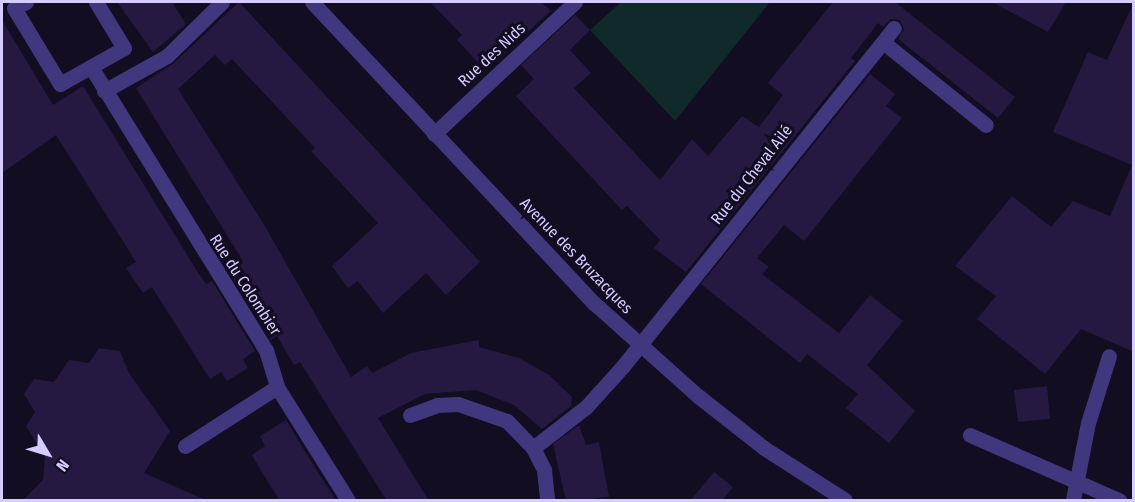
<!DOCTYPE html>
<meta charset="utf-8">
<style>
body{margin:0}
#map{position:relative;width:1135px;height:502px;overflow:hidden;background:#120d20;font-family:"Fira Sans Condensed",sans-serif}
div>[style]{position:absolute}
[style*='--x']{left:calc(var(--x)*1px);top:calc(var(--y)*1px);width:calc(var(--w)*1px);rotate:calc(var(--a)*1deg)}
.green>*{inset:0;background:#10292a}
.building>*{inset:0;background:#251941}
.service>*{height:15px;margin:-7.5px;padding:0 7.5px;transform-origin:7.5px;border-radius:7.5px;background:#41377f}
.minor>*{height:15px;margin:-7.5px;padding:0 7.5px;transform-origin:7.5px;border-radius:7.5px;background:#41377f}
span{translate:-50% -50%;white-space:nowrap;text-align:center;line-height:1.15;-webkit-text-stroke:6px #120d20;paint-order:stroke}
.street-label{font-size:16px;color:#d6ccff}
.frame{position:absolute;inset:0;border:3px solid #d6ccff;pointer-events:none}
.north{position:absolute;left:18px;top:424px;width:60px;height:60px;-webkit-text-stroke:4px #120d20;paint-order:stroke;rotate:128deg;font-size:16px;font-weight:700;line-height:24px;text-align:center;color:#d6ccff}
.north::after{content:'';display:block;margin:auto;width:21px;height:27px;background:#d6ccff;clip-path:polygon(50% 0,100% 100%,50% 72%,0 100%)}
</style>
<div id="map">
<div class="green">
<i style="clip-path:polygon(621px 2px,770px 2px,675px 121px,590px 30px)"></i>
</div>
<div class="building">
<i style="clip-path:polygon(117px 2px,172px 2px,186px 24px,153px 52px)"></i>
<i style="clip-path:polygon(239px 2px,480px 262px,446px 295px,426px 273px,383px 313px,358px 281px,348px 288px,332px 266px,378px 223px,311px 151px,315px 148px,232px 59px,225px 65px,215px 55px,178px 89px,263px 223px,351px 377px,367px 366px,372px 373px,411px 353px,479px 340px,479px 347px,519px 358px,549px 375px,572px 397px,571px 406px,542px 429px,514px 405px,476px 390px,425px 394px,378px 418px,429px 501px,387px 501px,300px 362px,294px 365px,277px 336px,271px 340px,228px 270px,243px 261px,136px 88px,174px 63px)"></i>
<i style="clip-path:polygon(430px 2px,541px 2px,551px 11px,485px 70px,457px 40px,462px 35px)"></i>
<i style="clip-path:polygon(833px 2px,895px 2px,1015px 97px,998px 118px,898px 39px,904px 29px,900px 20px,891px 19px,883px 27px,878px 23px,851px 58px,855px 61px,686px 272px,654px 248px,660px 240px,627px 206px,622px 210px,516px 96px,534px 79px,521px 65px,575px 15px,590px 30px,570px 50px,591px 73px,574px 88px,660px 180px,692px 139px,708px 156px,742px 116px,759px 127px,783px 95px,768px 83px)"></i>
<i style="clip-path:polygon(992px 2px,1066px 2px,1048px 32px)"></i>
<i style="clip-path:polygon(1134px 2px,1134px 352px,1081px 329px,1045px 374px,977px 319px,996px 296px,955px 266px,1012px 196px,1051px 227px,1073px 201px,1110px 216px,1132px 165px,1053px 132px,1088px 52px,1107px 60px)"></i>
<i style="clip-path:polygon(2px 20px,53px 105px,83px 86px,197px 271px,206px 284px,212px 281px,255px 351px,243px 359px,248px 368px,227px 381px,221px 372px,210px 379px,152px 287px,143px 293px,126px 268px,136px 262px,56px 135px,2px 173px)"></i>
<i style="clip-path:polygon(870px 74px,895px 94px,886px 106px,902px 118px,804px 241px,784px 225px,757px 258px,769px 267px,762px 274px,839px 333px,870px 295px,903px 321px,867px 365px,915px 411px,889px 443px,846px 408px,858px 394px,807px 354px,800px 363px,701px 284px)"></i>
<i style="clip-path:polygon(99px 348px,120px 351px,129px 373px,170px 431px,144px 473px,208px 501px,22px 501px,43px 480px,45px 457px,26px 426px,35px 412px,24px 394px,34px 379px,54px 382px,69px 360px,89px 363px)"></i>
<i style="clip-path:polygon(1047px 386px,1050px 419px,1018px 422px,1014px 390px)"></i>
<i style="clip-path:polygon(286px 420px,301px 445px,336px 501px,280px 501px,268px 482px,252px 455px,265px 446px,260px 436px)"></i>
<i style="clip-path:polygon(579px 425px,586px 445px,599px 442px,609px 497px,566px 501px,553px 444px)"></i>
<i style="clip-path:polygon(714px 472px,733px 487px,722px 501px,690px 501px)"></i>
</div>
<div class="service">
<i style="--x:883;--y:42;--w:132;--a:38.9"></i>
<i style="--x:970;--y:435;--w:163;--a:23.6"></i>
<i style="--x:185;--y:446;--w:109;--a:-32.7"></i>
<i style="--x:1073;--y:500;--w:78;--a:-79"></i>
<i style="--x:1088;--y:423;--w:70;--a:-72.6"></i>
</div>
<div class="minor">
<i style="--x:26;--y:2;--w:13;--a:153"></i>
<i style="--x:14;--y:8;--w:89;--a:58.8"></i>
<i style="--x:60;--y:84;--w:73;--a:-29.4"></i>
<i style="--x:124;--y:48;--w:54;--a:-121.3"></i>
<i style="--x:312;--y:2;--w:414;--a:46.9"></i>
<i style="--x:595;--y:304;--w:138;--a:41.8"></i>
<i style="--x:698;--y:396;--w:84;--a:38.2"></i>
<i style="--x:764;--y:448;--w:96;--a:32.7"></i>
<i style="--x:91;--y:67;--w:333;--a:58.3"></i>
<i style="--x:266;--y:350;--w:39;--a:73"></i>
<i style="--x:277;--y:387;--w:133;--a:57.9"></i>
<i style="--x:104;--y:91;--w:72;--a:-29.1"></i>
<i style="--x:167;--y:56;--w:77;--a:-44.5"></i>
<i style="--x:434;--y:134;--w:193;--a:-43.1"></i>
<i style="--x:410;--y:415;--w:29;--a:-20"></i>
<i style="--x:437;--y:405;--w:21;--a:-3"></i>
<i style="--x:458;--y:404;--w:52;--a:19.1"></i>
<i style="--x:507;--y:421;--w:37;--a:46"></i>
<i style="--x:533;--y:448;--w:25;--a:63"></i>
<i style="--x:544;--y:470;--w:30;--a:84"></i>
<i style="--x:533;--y:448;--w:67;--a:-37.7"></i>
<i style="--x:586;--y:407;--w:55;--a:-47.9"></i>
<i style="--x:623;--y:366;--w:433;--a:-51.3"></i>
</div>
<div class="street-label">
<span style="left:492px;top:55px;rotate:-43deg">Rue des Nids</span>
<span style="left:752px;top:175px;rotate:-52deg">Rue du Cheval Ailé</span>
<span style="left:576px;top:256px;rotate:46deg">Avenue des Bruzacques</span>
<span style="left:245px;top:285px;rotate:57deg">Rue du Colombier</span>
</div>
<div class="frame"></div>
<div class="north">N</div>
</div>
